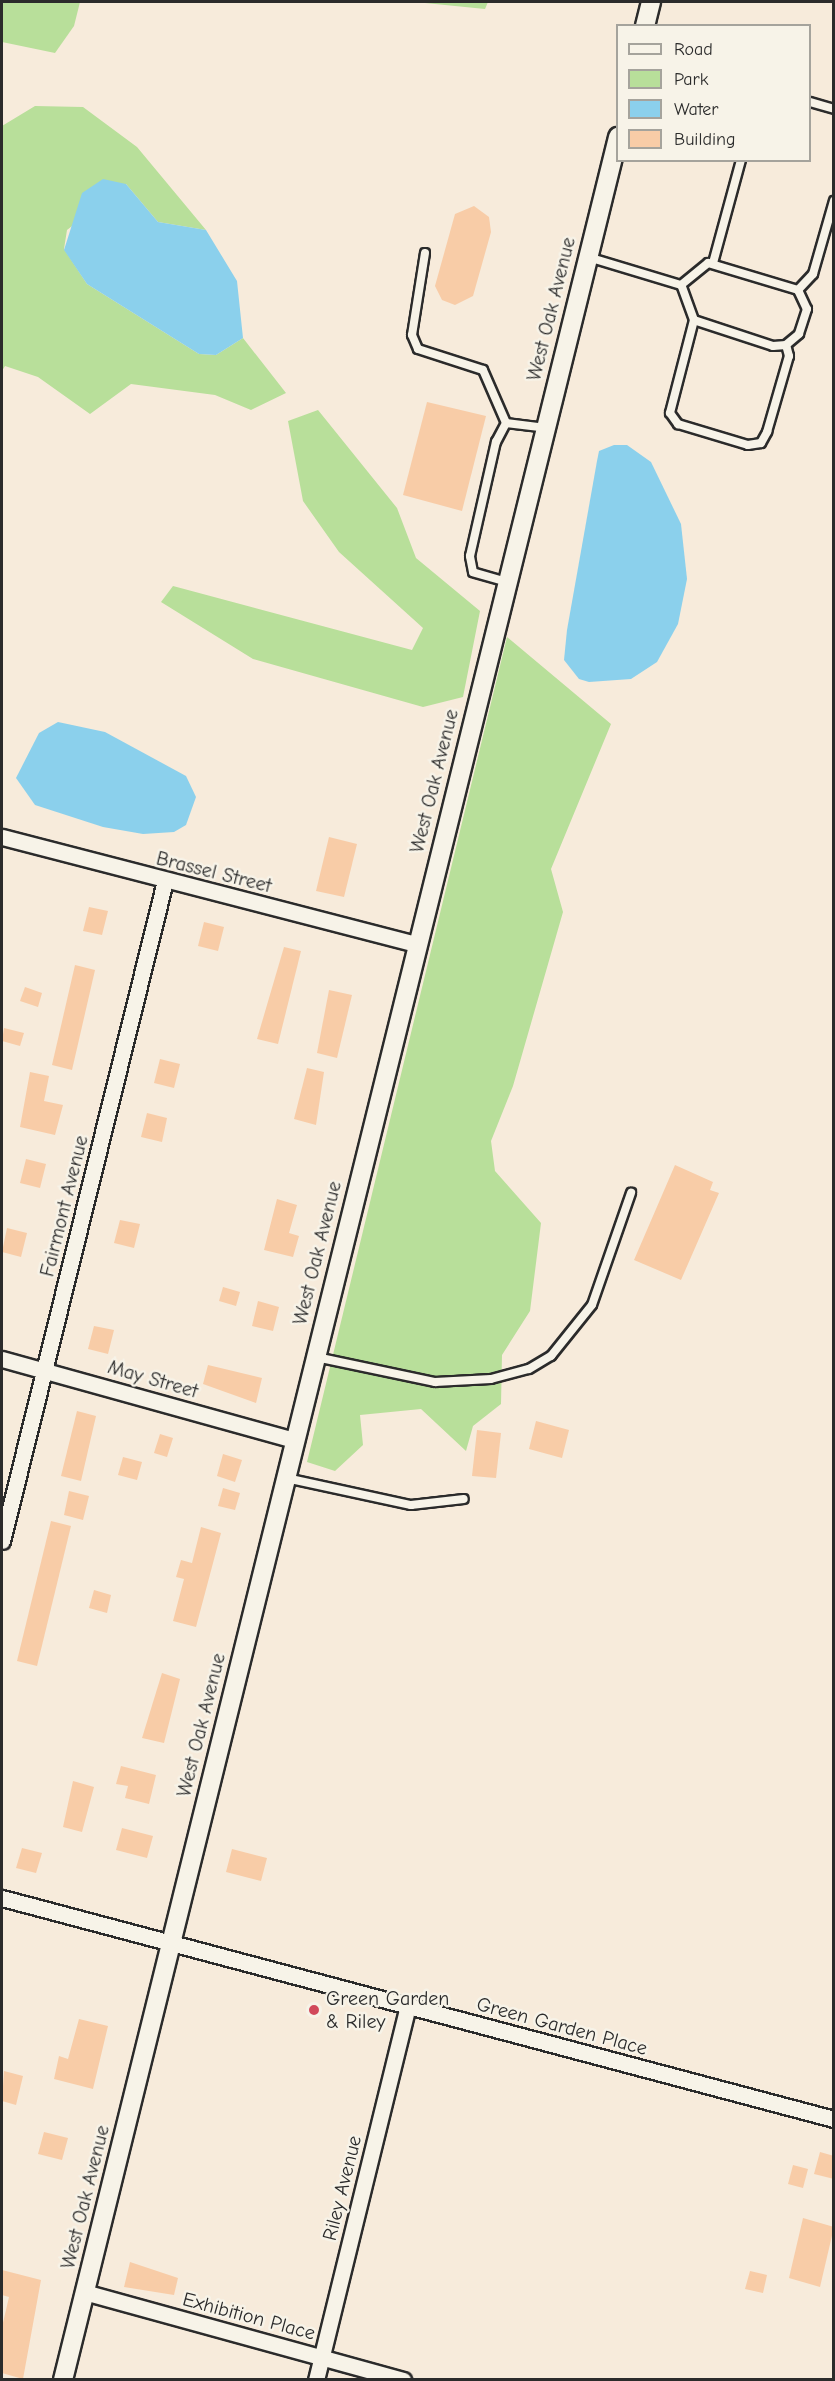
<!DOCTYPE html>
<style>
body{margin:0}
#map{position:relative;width:835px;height:2381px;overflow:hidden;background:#f7ebdb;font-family:"Comic Neue",sans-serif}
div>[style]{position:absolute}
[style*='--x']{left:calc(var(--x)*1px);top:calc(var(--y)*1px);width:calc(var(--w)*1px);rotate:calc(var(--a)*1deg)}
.green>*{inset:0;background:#b8df9a}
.water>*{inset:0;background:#8bd0ec}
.building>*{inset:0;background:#f8cca7}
.roads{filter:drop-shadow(2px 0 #2b2b2b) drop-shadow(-2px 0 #2b2b2b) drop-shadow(0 2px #2b2b2b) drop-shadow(0 -2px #2b2b2b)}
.service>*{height:8px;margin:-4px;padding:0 4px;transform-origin:4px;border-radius:4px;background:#f7f3e8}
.minor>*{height:15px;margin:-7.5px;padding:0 7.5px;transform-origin:7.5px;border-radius:7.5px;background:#f7f3e8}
.tertiary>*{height:18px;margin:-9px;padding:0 9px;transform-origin:9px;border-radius:9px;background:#f7f3e8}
.dots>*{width:16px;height:16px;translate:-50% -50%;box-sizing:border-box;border:3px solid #f7f3e8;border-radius:50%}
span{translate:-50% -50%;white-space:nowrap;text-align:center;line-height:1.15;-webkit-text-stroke:5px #f7f3e8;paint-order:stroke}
.street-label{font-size:20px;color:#2b2b2b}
.poi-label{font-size:20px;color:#2b2b2b}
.left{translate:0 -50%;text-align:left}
.frame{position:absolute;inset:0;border:3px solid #2b2b2b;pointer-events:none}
.legend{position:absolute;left:616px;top:24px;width:195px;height:138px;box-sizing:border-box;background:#f7f3e8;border:2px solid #a5a39c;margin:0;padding:8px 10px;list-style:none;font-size:18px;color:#2b2b2b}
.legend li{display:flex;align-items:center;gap:12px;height:30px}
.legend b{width:30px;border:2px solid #a5a39c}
</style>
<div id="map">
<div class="green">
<i style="clip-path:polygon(2px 2px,80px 2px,74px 26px,55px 53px,2px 42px)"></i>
<i style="clip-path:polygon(415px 2px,488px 2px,485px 9px)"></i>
<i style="clip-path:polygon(35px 106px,83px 107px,137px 147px,206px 230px,158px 222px,126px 184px,67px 230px,64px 249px,87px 284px,199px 354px,216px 355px,243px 338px,286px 393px,251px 410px,215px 395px,131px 384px,90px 414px,38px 377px,5px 366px,2px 371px,2px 126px)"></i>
<i style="clip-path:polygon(318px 410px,397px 508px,416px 558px,480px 611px,463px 697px,423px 707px,253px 659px,161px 602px,173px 586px,412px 650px,423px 628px,339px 552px,303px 501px,288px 421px)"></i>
<i style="clip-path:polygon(507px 637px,611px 724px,551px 869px,563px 912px,513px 1086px,491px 1141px,495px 1171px,541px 1223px,530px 1311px,502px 1355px,501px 1404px,473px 1426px,466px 1451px,421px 1409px,360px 1415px,363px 1445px,335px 1471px,307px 1462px)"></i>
</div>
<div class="water">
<i style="clip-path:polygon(103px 179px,126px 184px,158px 222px,206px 230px,237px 281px,243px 338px,216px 355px,199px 354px,87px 284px,64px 250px,82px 193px)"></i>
<i style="clip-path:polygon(614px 445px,627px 445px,651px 462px,681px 524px,687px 579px,678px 624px,657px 662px,631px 679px,589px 682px,579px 679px,564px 660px,567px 630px,597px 461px,599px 451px)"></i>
<i style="clip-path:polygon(58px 722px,105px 732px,186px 776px,196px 797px,186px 825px,174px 832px,143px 834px,103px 827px,35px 805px,16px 778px,39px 733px)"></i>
</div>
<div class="building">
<i style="clip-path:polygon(474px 206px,489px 217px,491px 232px,473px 296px,455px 305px,442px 300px,435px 286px,455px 214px)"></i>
<i style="clip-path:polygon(427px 402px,486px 416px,462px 511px,403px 495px)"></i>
<i style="clip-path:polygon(329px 837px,357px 844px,344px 897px,316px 891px)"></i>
<i style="clip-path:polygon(89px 907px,108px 911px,102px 935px,83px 931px)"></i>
<i style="clip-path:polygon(204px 922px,224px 927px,218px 951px,198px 946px)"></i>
<i style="clip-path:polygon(284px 947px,301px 951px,278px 1044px,257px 1039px)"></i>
<i style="clip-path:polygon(75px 965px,95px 970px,72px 1070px,52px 1065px)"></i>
<i style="clip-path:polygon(25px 987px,42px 993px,38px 1007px,20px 1001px)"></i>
<i style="clip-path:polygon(329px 990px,352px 995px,337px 1058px,317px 1053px)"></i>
<i style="clip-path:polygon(4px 1028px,24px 1033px,20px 1046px,2px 1041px)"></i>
<i style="clip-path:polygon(160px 1059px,180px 1064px,174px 1088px,154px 1083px)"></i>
<i style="clip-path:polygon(307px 1068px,324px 1072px,316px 1125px,294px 1119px)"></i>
<i style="clip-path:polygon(30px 1072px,49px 1076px,44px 1101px,63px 1105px,55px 1135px,20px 1127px)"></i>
<i style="clip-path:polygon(147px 1113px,167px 1118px,162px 1142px,141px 1137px)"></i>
<i style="clip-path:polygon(26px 1159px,46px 1164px,40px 1188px,20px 1183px)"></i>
<i style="clip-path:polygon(675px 1165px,713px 1182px,710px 1190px,719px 1193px,681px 1280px,634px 1260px)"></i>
<i style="clip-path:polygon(277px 1199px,297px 1205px,289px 1233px,299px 1236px,293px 1257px,264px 1250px)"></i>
<i style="clip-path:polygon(120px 1220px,140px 1224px,134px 1248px,114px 1243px)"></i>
<i style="clip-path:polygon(7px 1228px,27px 1233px,21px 1257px,2px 1252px)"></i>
<i style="clip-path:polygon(223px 1287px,240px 1292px,236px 1306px,219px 1301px)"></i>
<i style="clip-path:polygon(258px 1301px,279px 1307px,273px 1331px,252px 1326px)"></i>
<i style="clip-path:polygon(94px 1326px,114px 1330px,108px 1354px,88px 1349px)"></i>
<i style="clip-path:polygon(208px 1365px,262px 1378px,256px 1403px,203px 1384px)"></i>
<i style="clip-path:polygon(77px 1411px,96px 1416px,81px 1481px,61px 1476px)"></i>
<i style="clip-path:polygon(536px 1421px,569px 1430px,562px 1458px,529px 1449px)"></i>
<i style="clip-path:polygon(477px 1430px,501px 1433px,496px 1478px,472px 1476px)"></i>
<i style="clip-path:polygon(160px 1434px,173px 1438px,167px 1457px,154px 1453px)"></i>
<i style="clip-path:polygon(223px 1454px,242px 1460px,235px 1482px,217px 1476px)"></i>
<i style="clip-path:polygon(123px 1457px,142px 1462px,137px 1480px,118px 1475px)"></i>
<i style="clip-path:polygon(223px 1488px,240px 1493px,235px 1510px,218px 1506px)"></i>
<i style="clip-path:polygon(69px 1491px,89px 1496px,83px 1520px,64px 1515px)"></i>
<i style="clip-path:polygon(51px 1521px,71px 1526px,37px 1666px,17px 1661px)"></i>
<i style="clip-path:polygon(201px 1527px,221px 1533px,196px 1627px,173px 1621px,184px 1579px,176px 1577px,181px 1560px,192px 1563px)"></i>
<i style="clip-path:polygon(94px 1590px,111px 1595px,107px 1613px,89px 1608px)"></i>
<i style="clip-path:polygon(162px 1673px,180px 1679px,164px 1743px,142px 1738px)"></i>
<i style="clip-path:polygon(121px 1766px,156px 1775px,149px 1804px,125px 1798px,128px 1786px,116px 1784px)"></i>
<i style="clip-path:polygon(73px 1781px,94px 1787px,82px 1832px,63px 1827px)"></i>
<i style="clip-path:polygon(122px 1828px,153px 1836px,147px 1858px,116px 1850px)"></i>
<i style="clip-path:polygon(22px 1848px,42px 1853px,36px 1873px,16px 1868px)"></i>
<i style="clip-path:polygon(232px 1849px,267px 1858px,261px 1881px,226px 1872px)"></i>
<i style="clip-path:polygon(79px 2019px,108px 2026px,93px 2089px,54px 2079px,59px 2056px,68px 2059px)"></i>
<i style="clip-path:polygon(4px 2071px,23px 2076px,16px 2105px,2px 2101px)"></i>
<i style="clip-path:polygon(44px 2132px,68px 2138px,62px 2160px,38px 2154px)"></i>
<i style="clip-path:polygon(820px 2152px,834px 2156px,834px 2179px,814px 2174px)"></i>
<i style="clip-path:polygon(793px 2165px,808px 2169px,803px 2188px,788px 2184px)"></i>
<i style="clip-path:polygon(803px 2218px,834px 2227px,820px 2287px,789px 2278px)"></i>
<i style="clip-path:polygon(130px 2262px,178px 2278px,174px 2295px,124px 2287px)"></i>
<i style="clip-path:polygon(2px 2270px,41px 2280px,23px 2379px,2px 2373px,2px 2327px,9px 2297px,2px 2295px)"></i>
<i style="clip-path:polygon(750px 2271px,767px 2275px,763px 2293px,745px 2289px)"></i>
</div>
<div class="roads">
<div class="service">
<i style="--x:810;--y:102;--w:25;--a:16"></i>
<i style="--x:425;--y:253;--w:83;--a:99"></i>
<i style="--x:412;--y:335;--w:15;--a:67"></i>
<i style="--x:418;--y:349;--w:68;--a:17.9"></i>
<i style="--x:483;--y:370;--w:58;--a:66.5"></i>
<i style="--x:588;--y:257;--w:97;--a:16.8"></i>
<i style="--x:708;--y:263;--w:94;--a:16.7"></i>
<i style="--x:798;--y:290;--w:21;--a:65"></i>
<i style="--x:807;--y:309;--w:26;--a:108"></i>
<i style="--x:799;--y:334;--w:17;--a:140"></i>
<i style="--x:786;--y:345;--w:13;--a:176"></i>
<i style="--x:773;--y:346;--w:83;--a:-161.8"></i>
<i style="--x:694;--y:320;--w:37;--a:-110"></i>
<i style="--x:681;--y:285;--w:35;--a:-39"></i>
<i style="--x:713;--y:263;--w:107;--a:-74.8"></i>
<i style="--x:798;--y:290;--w:22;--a:-47"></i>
<i style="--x:813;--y:274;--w:76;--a:-74"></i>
<i style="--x:694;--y:320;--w:96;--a:104.5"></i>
<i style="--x:670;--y:413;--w:14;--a:54"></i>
<i style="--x:678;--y:424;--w:73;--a:16.7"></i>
<i style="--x:748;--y:445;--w:13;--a:-9"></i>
<i style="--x:761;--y:443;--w:13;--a:-61"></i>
<i style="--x:767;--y:432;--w:79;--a:-73.9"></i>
<i style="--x:789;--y:356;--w:11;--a:-105"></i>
<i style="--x:507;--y:582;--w:35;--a:-164"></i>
<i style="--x:473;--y:572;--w:16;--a:-101"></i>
<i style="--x:470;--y:556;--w:117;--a:-77.2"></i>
<i style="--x:496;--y:442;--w:21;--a:-62"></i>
<i style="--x:506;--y:423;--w:38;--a:7"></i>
<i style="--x:316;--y:1357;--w:122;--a:11.9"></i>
<i style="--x:435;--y:1382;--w:56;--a:-3.1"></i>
<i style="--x:491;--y:1379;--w:39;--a:-15"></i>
<i style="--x:529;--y:1369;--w:26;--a:-31"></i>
<i style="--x:551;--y:1356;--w:65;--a:-51.2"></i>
<i style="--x:592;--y:1305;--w:119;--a:-70.8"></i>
<i style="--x:286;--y:1478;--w:128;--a:12.2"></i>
<i style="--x:411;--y:1505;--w:53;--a:-6.5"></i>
</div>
<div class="minor">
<i style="--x:2;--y:837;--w:429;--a:14.5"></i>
<i style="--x:2;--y:1359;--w:303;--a:15.5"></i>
<i style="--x:2;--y:1541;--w:680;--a:-76.13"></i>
<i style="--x:2;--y:1898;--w:861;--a:14.88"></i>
<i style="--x:84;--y:2292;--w:331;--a:15.4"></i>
<i style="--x:316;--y:2380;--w:385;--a:-76.2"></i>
</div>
<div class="tertiary">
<i style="--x:645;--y:26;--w:25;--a:-76"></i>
<i style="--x:63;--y:2380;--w:2311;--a:-76.1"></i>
</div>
</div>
<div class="dots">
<i style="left:314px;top:2010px;background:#d1495b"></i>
</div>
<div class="street-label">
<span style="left:551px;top:309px;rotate:-76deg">West Oak Avenue</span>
<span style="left:434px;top:781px;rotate:-76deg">West Oak Avenue</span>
<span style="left:214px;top:872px;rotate:14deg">Brassel Street</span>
<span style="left:64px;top:1206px;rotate:-76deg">Fairmont Avenue</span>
<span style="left:317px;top:1253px;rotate:-76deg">West Oak Avenue</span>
<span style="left:153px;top:1379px;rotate:16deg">May Street</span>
<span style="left:201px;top:1725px;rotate:-76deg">West Oak Avenue</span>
<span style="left:562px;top:2026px;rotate:15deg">Green Garden Place</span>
<span style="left:342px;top:2188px;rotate:-76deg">Riley Avenue</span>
<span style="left:85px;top:2197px;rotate:-76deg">West Oak Avenue</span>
<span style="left:249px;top:2316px;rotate:15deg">Exhibition Place</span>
</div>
<div class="poi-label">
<span class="left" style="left:326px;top:2010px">Green Garden<br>&amp; Riley</span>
</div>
<div class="frame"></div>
<ul class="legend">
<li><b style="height:8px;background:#f7f3e8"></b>Road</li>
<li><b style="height:16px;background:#b8df9a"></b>Park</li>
<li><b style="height:16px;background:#8bd0ec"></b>Water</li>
<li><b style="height:16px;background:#f8cca7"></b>Building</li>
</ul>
</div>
